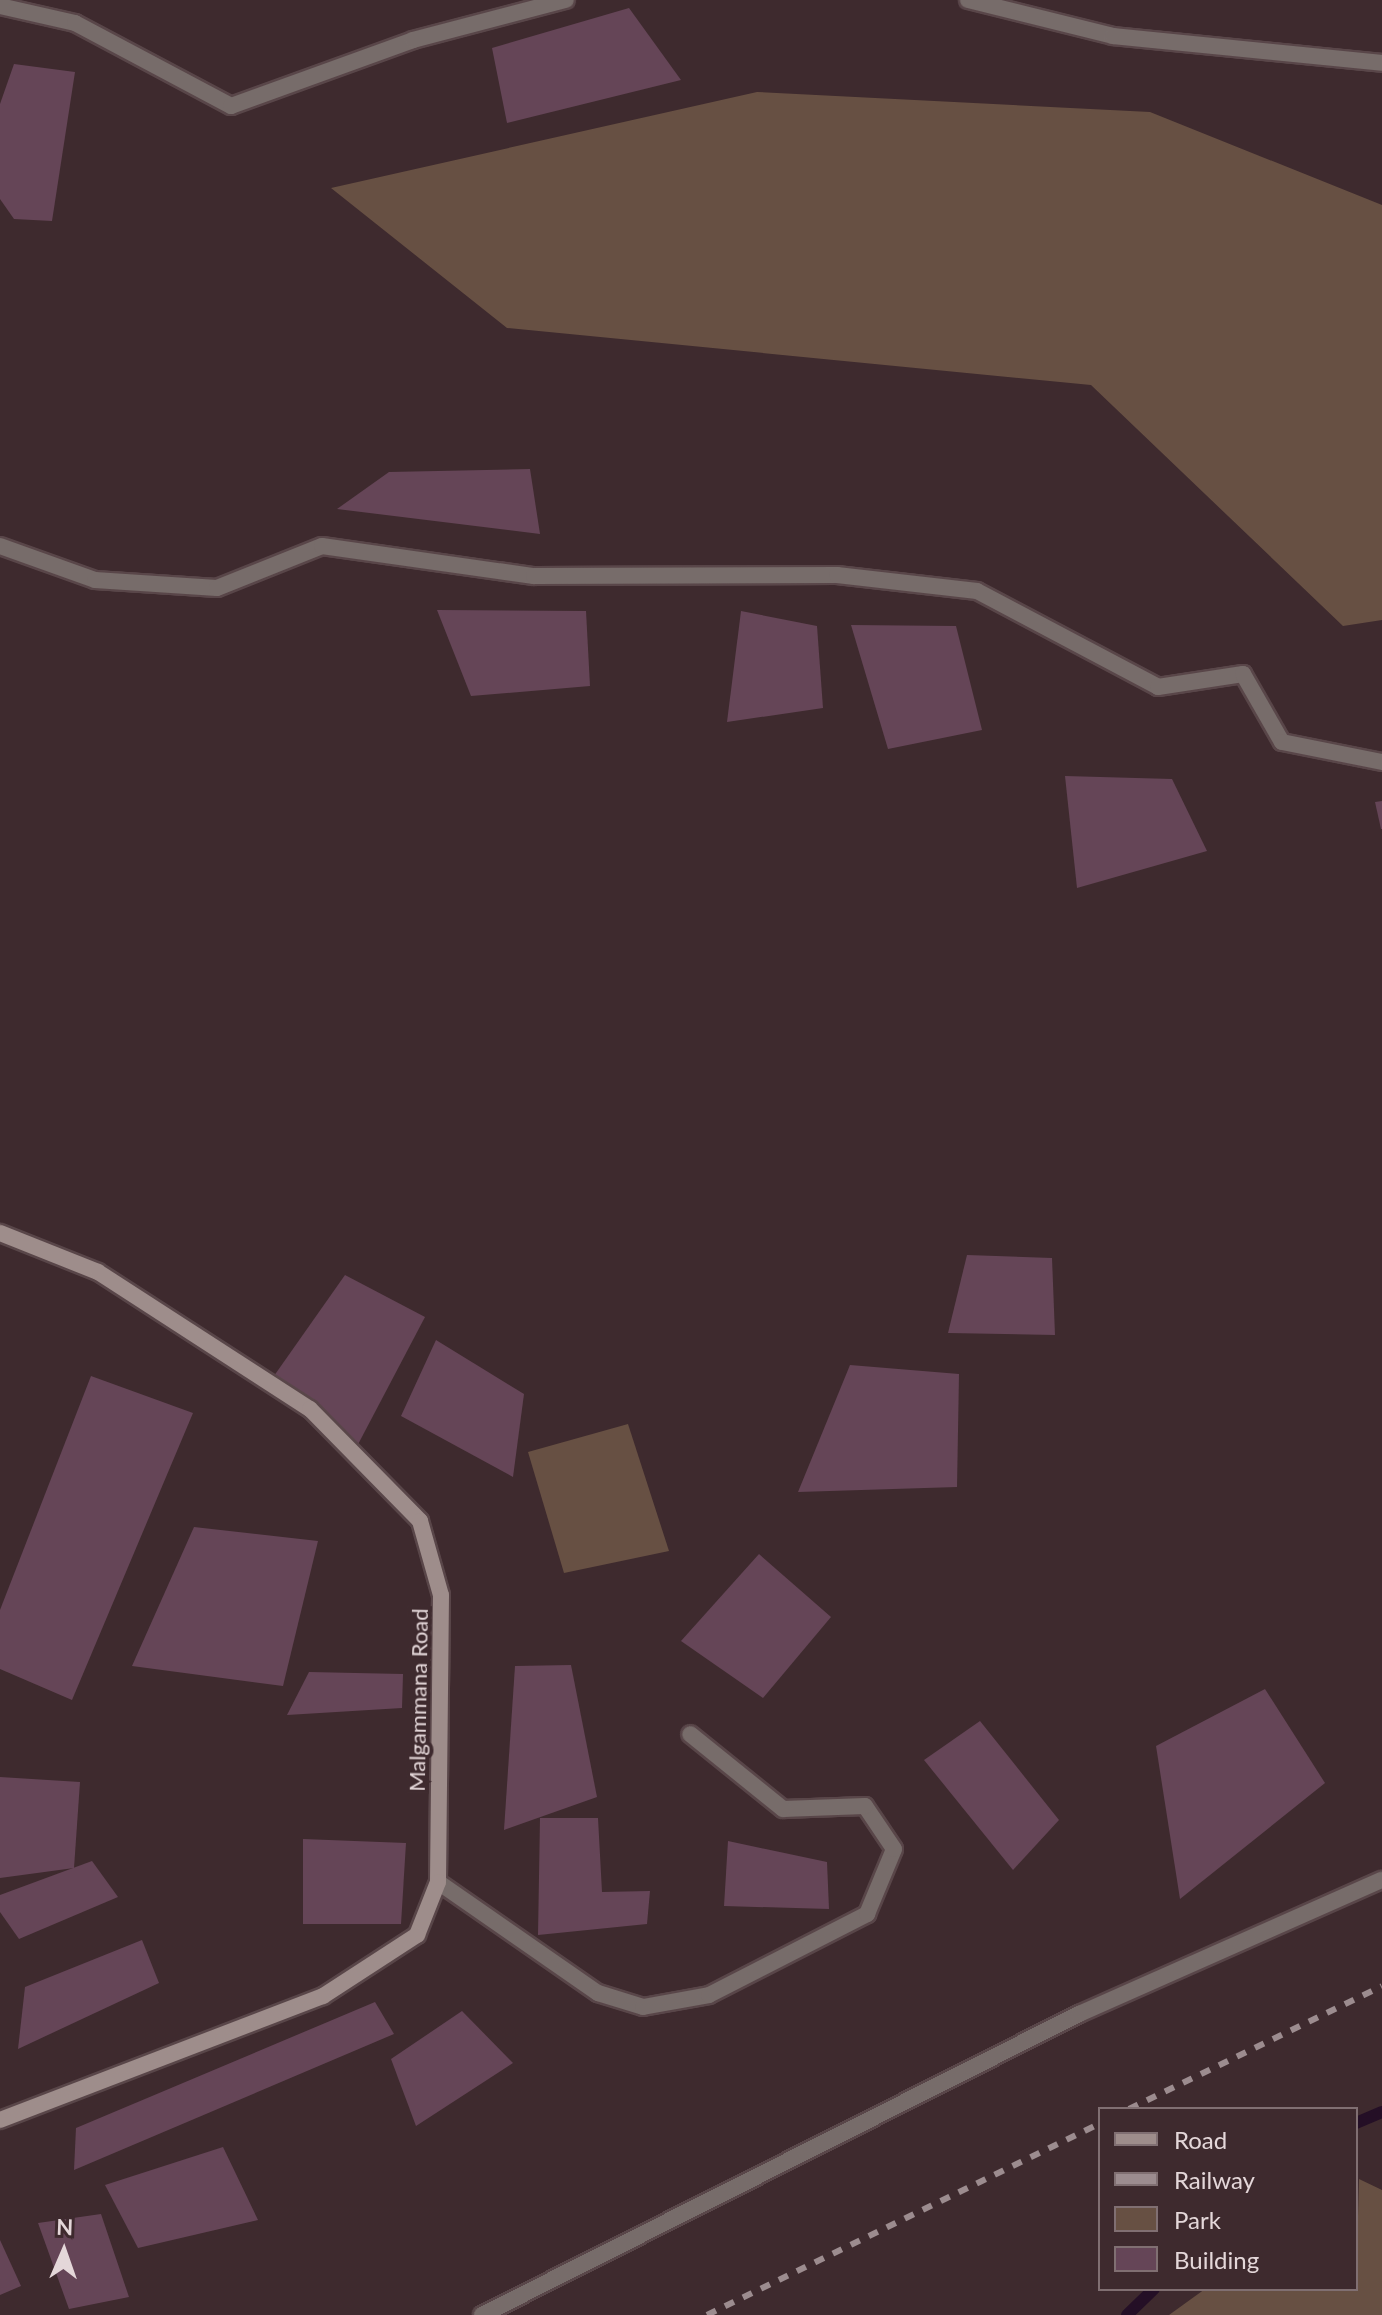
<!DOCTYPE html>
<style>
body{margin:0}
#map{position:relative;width:1382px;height:2315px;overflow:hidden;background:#3e2a2e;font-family:Lato,sans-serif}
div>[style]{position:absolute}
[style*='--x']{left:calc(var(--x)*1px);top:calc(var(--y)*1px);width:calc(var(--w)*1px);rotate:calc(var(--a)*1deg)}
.green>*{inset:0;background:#675043}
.stream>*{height:12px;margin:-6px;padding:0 6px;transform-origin:6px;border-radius:6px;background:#240f26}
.building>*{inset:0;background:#654557}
.roads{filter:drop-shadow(2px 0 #594649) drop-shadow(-2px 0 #594649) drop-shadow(0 2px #594649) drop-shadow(0 -2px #594649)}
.street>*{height:16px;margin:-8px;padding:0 8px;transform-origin:8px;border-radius:8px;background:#776c6a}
.secondary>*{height:16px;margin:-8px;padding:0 8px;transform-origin:8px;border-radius:8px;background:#9e8d8b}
.rail>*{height:6px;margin-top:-3px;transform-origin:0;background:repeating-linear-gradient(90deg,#9c8c8f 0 10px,transparent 0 20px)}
span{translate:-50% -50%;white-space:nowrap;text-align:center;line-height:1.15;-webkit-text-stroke:8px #3e2a2e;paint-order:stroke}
.street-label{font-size:22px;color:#e4d7d9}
.legend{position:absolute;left:1098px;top:2107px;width:260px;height:184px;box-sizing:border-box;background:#3e2a2e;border:2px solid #806f72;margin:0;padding:10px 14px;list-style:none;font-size:24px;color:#e4d7d9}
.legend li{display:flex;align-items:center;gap:16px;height:40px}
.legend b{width:40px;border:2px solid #806f72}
.north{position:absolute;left:24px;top:2211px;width:80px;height:80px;-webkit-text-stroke:6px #3e2a2e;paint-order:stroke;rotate:2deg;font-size:22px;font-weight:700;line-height:32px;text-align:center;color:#e4d7d9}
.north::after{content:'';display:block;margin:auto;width:28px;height:36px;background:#e4d7d9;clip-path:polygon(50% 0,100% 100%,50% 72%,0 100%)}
</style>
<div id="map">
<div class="green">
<i style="clip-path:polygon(757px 92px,1150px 112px,1382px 205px,1382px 620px,1343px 626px,1091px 385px,507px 328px,331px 188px)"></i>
<i style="clip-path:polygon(628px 1424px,669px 1551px,564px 1573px,528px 1452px)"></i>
<i style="clip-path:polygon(1359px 2179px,1382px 2190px,1382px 2315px,1169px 2315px,1205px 2289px,1356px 2289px)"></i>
</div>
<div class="stream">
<i style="--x:1356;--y:2123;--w:28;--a:-23"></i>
<i style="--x:1127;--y:2315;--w:37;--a:-44"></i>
</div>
<div class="building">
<i style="clip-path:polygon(629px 8px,681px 80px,507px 123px,492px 48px)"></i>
<i style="clip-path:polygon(14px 64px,75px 72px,52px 221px,14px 219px,0 199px,0 104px)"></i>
<i style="clip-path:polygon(530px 469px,540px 534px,337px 509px,389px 472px)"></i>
<i style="clip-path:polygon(437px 610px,586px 611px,590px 686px,471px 696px)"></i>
<i style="clip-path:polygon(741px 611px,817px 626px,823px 708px,727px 722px)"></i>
<i style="clip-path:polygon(851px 625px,956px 626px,982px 730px,888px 749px)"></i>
<i style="clip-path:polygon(1065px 776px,1172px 779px,1207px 851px,1077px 888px)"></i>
<i style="clip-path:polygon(1382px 801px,1382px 829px,1381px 829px,1375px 802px)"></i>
<i style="clip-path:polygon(967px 1255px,1052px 1258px,1055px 1335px,948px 1333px)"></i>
<i style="clip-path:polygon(345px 1275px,425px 1317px,354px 1452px,269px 1383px)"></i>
<i style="clip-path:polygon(436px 1340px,524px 1394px,513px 1477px,401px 1416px)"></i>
<i style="clip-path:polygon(850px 1365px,959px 1374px,957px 1487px,798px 1492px)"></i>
<i style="clip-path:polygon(91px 1376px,193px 1413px,72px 1700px,0 1669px,0 1610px)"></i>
<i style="clip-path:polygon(194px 1527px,318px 1541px,283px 1686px,132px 1666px)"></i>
<i style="clip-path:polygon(759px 1554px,831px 1617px,763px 1698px,681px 1641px)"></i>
<i style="clip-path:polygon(571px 1665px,597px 1797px,504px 1830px,515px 1666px)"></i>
<i style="clip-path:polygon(309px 1672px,403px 1674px,402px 1708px,287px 1715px)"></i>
<i style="clip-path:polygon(1265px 1689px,1325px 1783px,1180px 1899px,1156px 1746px)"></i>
<i style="clip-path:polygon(980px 1721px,1059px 1820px,1013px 1870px,924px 1760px)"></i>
<i style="clip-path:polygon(0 1777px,80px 1782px,74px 1868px,0 1878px)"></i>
<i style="clip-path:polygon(540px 1818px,598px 1818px,602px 1892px,650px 1891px,647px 1924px,538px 1935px)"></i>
<i style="clip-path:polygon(303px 1839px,406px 1843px,401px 1924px,303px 1924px)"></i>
<i style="clip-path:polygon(728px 1841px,827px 1862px,829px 1909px,724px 1906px)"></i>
<i style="clip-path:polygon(92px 1861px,118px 1897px,19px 1939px,0 1912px,0 1895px)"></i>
<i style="clip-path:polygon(142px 1940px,159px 1983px,18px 2049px,25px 1987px)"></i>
<i style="clip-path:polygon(375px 2002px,394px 2034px,74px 2170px,76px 2128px)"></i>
<i style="clip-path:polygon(462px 2011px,513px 2063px,416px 2126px,391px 2059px)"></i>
<i style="clip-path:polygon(223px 2147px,258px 2220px,138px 2248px,105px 2185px)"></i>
<i style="clip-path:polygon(101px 2214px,129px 2297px,69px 2309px,38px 2223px)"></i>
<i style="clip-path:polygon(0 2240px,21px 2286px,0 2295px)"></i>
</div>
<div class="roads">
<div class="street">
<i style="--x:968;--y:0;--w:149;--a:13.9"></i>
<i style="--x:1113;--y:36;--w:270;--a:5.7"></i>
<i style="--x:0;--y:6;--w:77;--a:12.8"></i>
<i style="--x:75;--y:23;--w:177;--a:28"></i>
<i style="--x:231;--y:106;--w:194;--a:-19.9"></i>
<i style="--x:413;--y:40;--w:158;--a:-14.7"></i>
<i style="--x:0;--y:546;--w:101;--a:19.7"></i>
<i style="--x:95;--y:580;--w:122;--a:3.8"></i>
<i style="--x:217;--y:588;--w:113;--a:-21.8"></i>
<i style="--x:322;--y:546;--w:214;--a:8.1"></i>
<i style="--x:534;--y:576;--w:303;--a:-0.2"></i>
<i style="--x:837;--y:575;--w:141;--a:6.5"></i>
<i style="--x:977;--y:591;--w:205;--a:27.9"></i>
<i style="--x:1158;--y:687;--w:86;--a:-8.7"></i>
<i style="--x:1243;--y:674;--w:78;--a:60.2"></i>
<i style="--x:1282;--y:742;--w:102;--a:11.3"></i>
<i style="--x:438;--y:1882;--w:195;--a:34.8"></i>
<i style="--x:598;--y:1993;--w:47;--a:17.3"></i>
<i style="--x:643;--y:2007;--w:67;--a:-10.3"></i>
<i style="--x:709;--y:1995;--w:178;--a:-27.1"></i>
<i style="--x:867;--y:1914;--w:70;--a:-67.4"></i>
<i style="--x:894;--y:1849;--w:52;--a:-124"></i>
<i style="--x:865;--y:1806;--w:82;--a:177.9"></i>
<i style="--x:783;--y:1809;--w:119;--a:-141.1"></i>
<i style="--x:482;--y:2315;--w:669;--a:-26.76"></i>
<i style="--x:1079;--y:2014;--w:331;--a:-23.9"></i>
</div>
<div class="secondary">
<i style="--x:0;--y:1233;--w:105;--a:21.7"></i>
<i style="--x:98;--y:1272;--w:252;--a:32.9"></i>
<i style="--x:310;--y:1409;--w:157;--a:45.5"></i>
<i style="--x:420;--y:1521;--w:77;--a:74.2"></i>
<i style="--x:441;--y:1595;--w:287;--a:90.6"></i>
<i style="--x:438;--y:1882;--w:57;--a:111.6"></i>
<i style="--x:417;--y:1935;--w:112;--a:147"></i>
<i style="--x:323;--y:1996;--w:346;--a:159"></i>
</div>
</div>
<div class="rail">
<i style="--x:1129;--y:2109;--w:281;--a:-25.9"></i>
<i style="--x:707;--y:2315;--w:437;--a:-26"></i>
</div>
<div class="street-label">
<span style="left:418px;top:1700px;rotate:-89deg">Malgammana Road</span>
</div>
<ul class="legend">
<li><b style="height:10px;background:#9e8d8b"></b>Road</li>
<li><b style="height:10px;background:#9c8c8f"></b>Railway</li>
<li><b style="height:22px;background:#675043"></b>Park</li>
<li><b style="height:22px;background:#654557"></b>Building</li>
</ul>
<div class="north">N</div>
</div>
